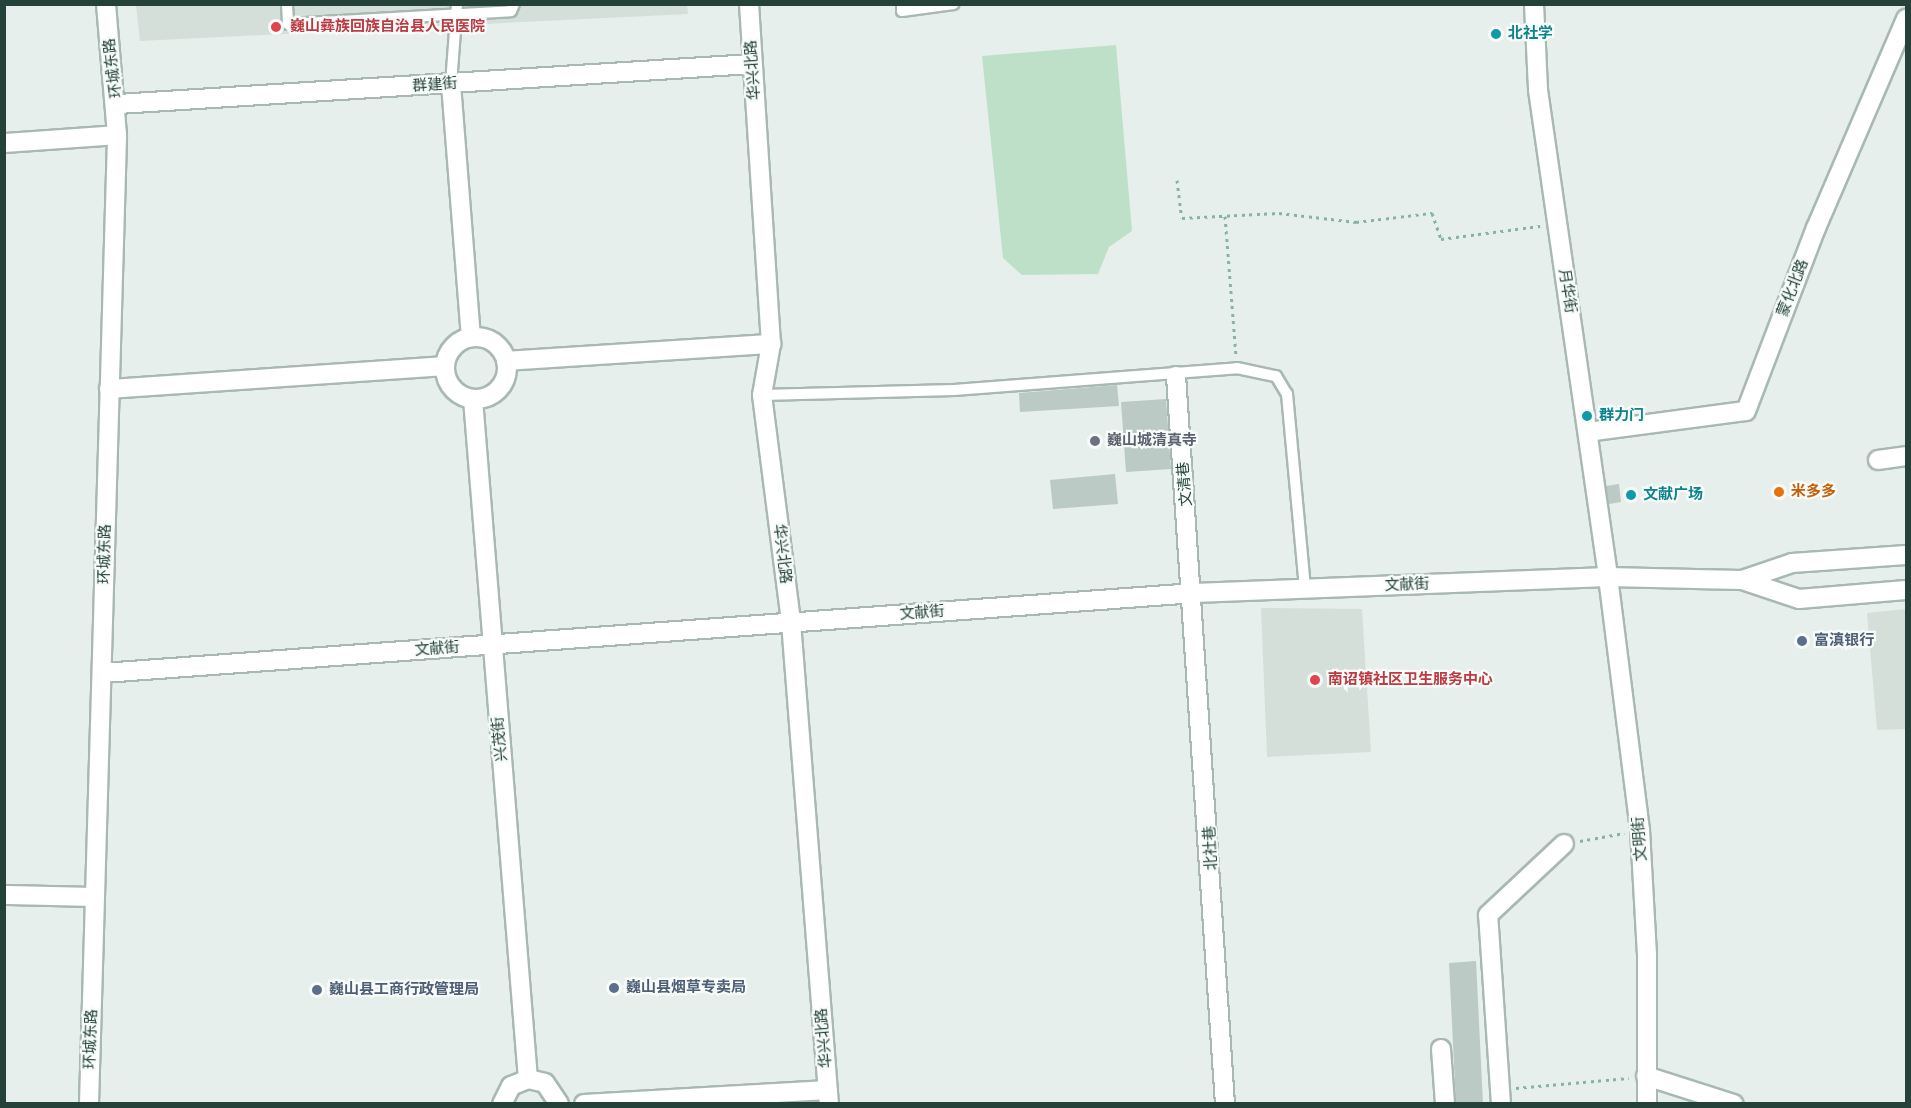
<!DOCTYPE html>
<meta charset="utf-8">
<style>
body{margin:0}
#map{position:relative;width:1911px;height:1108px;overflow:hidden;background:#e6efeb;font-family:Rubik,"Noto Sans SC",sans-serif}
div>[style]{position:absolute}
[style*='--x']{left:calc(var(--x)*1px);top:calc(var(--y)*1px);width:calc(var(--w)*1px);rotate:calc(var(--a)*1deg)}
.built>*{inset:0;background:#d4dfda}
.green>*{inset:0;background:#bfe0c8}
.building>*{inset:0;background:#bbcac4}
.path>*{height:3px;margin-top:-1.5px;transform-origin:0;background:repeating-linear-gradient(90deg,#86b3a5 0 3px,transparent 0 7.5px)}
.roads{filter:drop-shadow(2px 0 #a8b8b2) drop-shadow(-2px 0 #a8b8b2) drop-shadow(0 2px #a8b8b2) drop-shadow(0 -2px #a8b8b2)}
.lane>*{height:10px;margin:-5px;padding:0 5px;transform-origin:5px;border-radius:5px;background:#fff}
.street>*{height:18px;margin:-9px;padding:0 9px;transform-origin:9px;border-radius:9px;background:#fff}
.street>.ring{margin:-9px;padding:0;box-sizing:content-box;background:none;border:18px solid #fff;border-radius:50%}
.secondary>*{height:18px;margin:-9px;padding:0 9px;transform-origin:9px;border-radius:9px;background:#fff}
.dots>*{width:16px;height:16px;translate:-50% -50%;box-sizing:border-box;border:3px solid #f7fbf9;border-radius:50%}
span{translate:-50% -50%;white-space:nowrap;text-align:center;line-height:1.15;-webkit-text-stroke:4.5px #f7fbf9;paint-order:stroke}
.health-label{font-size:15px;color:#be3a42;font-weight:700}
.left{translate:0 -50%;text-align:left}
.culture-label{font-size:15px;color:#0d838f;font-weight:700}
.street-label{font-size:15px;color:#24423a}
.worship-label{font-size:15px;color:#5b616d;font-weight:700}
.food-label{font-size:15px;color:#c56008;font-weight:700}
.service-label{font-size:15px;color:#4e5e75;font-weight:700}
.frame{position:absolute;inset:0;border:6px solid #24423a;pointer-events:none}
</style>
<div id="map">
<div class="built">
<i style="clip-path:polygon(687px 4px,688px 14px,140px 41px,136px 5px)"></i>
<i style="clip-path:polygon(1261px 608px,1362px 609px,1371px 752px,1267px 757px)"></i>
<i style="clip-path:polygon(1906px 609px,1906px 729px,1877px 730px,1867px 613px)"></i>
</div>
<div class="green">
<i style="clip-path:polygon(1116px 45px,1132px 231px,1109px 247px,1098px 274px,1022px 275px,1003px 258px,982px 56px)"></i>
</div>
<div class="building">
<i style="clip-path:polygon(1117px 385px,1119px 406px,1020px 412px,1019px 393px)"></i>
<i style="clip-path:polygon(1166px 399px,1171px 469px,1126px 472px,1121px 402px)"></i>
<i style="clip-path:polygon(1115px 474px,1118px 504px,1053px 509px,1050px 480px)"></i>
<i style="clip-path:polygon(1619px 484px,1621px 502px,1609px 504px,1606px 486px)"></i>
<i style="clip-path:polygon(1476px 961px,1483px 1104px,1456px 1104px,1449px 963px)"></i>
</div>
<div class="path">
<i style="--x:1177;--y:180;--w:38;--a:83"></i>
<i style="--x:1182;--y:218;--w:97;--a:-3"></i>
<i style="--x:1279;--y:213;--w:78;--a:6.7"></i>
<i style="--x:1356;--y:222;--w:77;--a:-6.8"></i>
<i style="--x:1432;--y:213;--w:28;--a:71"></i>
<i style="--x:1441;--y:239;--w:100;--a:-7.5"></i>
<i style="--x:1225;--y:216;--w:139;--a:85.5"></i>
<i style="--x:1580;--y:841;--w:45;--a:-10.3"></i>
<i style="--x:1516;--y:1088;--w:113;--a:-5.1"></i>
</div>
<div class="roads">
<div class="lane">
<i style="--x:287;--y:4;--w:20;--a:87"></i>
<i style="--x:288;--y:24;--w:223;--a:-3.3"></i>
<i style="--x:511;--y:11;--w:8;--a:-67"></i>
<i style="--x:902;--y:4;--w:7;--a:90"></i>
<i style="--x:902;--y:11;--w:52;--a:-7.7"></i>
<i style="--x:451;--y:84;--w:80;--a:-85.7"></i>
<i style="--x:762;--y:395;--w:192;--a:-1.5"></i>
<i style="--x:954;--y:390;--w:284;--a:-4.4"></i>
<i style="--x:1237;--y:368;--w:40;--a:12"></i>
<i style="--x:1276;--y:376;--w:21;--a:59"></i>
<i style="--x:1287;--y:394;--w:196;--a:84.7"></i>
</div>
<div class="street">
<i style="--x:1534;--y:4;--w:86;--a:87.3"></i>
<i style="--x:1538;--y:90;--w:492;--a:81.8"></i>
<i style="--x:451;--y:84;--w:254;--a:85.5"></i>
<i style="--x:118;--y:104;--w:635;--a:-3.61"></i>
<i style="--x:4;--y:143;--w:113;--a:-4"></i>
<i class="ring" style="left:445px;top:337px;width:44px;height:44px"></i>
<i style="--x:506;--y:361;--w:266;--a:-3.7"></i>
<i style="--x:1176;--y:376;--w:730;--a:86.15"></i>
<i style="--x:109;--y:389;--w:336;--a:-3.9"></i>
<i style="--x:473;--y:399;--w:682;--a:85.38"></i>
<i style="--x:1878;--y:460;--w:28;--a:-8"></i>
<i style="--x:4;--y:895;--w:91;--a:1.3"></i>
<i style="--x:1441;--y:1049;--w:55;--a:85.8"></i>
<i style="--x:1646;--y:1076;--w:92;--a:17.7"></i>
<i style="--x:502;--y:1104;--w:20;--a:-63"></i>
<i style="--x:511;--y:1086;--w:18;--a:-22"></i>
<i style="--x:528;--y:1079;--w:17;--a:13"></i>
<i style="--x:545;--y:1083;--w:25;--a:56"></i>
<i style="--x:584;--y:1104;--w:244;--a:-3.3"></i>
<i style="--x:1501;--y:1104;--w:189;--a:-93.9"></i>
<i style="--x:1488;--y:915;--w:104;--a:-43.1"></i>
</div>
<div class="secondary">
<i style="--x:749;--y:4;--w:341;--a:86.3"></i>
<i style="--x:771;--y:344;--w:52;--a:100"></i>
<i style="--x:762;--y:395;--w:229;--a:82.7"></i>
<i style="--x:791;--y:622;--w:483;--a:85.5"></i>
<i style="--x:1588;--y:432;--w:159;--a:-7.6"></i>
<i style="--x:1746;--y:411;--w:196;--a:-69.1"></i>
<i style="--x:1816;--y:228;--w:228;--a:-66.7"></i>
<i style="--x:1608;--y:577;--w:255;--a:82.8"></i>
<i style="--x:1640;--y:830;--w:124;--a:86.8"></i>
<i style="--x:1647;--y:954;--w:150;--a:90"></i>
<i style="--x:1742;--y:580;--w:53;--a:-18.8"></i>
<i style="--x:1792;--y:563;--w:114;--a:-4"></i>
<i style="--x:103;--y:673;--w:1094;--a:-4.19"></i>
<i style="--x:1194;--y:593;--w:414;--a:-2.2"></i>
<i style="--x:1608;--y:577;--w:134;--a:1.3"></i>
<i style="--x:1742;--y:580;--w:60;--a:18.4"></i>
<i style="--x:1799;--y:599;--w:107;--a:-4.8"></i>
<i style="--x:89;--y:1104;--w:969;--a:-88.34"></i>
<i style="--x:117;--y:135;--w:131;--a:-94.8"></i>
</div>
</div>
<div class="dots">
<i style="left:276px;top:27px;background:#e0444e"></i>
<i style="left:1496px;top:34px;background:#0f9aa8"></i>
<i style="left:1587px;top:416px;background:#0f9aa8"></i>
<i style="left:1095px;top:441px;background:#6b7280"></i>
<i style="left:1779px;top:492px;background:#e8710a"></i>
<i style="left:1631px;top:495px;background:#0f9aa8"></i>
<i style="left:1802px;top:641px;background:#5c6f8a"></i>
<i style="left:1315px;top:680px;background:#e0444e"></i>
<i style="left:614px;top:988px;background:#5c6f8a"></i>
<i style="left:317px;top:990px;background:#5c6f8a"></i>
</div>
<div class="health-label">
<span class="left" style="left:290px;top:27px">巍山彝族回族自治县人民医院</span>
<span class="left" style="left:1328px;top:680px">南诏镇社区卫生服务中心</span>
</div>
<div class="culture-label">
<span class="left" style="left:1508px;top:34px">北社学</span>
<span class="left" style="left:1599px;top:416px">群力门</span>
<span class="left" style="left:1643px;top:495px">文献广场</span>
</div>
<div class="street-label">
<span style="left:113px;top:68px;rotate:-97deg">环城东路</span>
<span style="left:753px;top:70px;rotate:-94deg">华兴北路</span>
<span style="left:435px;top:85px;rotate:-4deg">群建街</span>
<span style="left:1793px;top:288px;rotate:-69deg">蒙化北路</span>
<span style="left:1567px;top:291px;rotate:81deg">月华街</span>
<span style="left:1185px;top:484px;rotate:-95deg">文清巷</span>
<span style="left:105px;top:554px;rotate:-89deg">环城东路</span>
<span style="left:782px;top:554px;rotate:83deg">华兴北路</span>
<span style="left:1407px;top:585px;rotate:-2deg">文献街</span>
<span style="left:922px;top:613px;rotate:-4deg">文献街</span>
<span style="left:437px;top:649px;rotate:-4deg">文献街</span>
<span style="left:500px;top:739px;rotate:-95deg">兴茂街</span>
<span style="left:1640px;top:839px;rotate:-94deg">文明街</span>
<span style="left:1211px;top:848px;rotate:-93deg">北社巷</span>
<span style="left:824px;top:1038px;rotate:-95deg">华兴北路</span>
<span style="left:91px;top:1039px;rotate:-88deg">环城东路</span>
</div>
<div class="worship-label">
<span class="left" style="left:1107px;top:441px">巍山城清真寺</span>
</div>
<div class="food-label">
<span class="left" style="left:1791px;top:492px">米多多</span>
</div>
<div class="service-label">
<span class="left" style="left:1814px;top:641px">富滇银行</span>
<span class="left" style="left:626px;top:988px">巍山县烟草专卖局</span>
<span class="left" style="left:329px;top:990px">巍山县工商行政管理局</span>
</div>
<div class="frame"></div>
</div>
